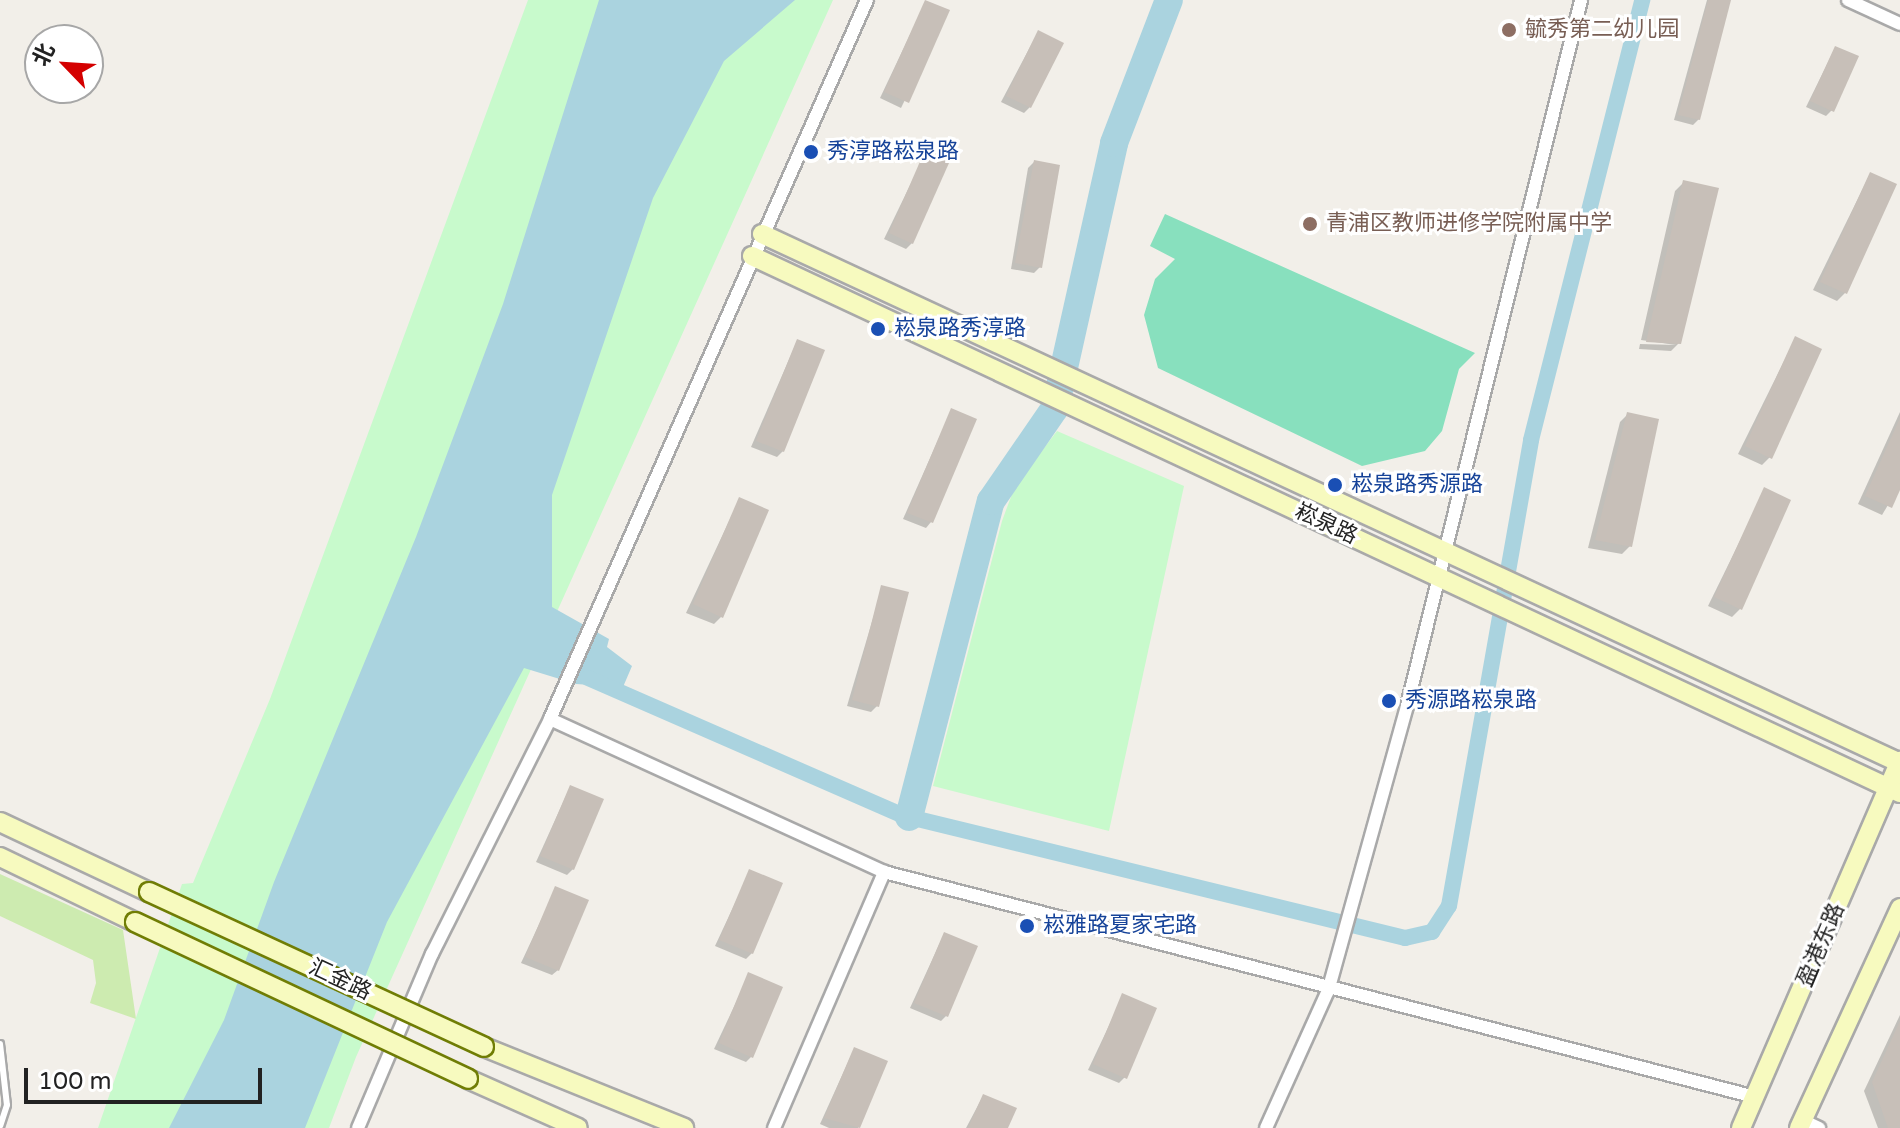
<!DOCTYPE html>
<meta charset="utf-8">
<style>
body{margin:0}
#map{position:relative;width:1900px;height:1128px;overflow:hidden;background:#f2efe9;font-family:"Varela Round","Noto Sans SC",sans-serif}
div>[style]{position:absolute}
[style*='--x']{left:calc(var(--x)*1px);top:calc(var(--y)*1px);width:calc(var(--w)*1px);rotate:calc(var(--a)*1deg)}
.grass>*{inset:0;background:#cdebb0}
.park>*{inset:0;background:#c8facc}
.pitch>*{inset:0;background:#88e0be}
.water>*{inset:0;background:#aad3df}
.shadow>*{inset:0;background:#0003}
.canal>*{height:16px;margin:-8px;padding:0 8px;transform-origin:8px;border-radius:8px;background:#aad3df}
.river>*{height:28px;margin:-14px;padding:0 14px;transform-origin:14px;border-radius:14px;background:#aad3df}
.building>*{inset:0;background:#c7bfb8}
.roads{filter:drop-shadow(2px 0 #a9a9a9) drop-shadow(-2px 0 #a9a9a9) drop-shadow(0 2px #a9a9a9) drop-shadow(0 -2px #a9a9a9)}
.lane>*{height:6px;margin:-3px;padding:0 3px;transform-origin:3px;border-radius:3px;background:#fff}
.street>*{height:12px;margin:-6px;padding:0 6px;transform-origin:6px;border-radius:6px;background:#fff}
.secondary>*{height:18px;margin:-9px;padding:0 9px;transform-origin:9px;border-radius:9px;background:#f7fabf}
.bridges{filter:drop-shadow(2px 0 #707d05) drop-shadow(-2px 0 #707d05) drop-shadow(0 2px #707d05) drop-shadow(0 -2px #707d05)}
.secondary-bridge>*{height:18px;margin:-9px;padding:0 9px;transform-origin:9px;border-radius:9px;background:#f7fabf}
.dots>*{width:22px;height:22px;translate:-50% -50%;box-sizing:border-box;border:4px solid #fff;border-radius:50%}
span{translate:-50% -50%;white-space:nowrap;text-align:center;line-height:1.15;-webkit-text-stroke:6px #fff;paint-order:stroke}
.education-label{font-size:22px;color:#785e54}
.left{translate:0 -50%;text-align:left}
.transit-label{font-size:22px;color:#164399}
.street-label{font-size:22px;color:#222}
.north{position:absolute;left:24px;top:24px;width:80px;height:80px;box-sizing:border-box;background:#fff;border:2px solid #a7a7a7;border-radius:50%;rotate:295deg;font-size:22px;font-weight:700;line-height:32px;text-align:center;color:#222}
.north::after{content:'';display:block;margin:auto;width:28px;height:36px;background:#d40000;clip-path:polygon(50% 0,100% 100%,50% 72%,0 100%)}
.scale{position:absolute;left:24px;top:1068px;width:238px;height:36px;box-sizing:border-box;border:4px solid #222;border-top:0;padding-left:10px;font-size:24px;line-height:28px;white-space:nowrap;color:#222;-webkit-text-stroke:6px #fff;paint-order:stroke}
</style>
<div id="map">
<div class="grass">
<i style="clip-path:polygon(0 874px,123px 930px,136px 1019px,90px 1003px,96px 983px,93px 960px,0 916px)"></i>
</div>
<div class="park">
<i style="clip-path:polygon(528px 0,833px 0,356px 1057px,329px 1128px,98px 1128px,182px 884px,193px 883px,270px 699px)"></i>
<i style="clip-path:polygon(1057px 431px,1184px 486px,1109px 831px,933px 786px,1002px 521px,1015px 486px)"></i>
</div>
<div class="pitch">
<i style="clip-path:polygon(1165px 214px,1475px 353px,1459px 369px,1442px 431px,1425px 451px,1362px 466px,1158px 368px,1144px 315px,1155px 279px,1175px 259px,1150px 246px)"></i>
</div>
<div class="water">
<i style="clip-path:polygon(599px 0,795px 0,724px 61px,653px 198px,552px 495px,552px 607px,609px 639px,607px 647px,632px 666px,623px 687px,576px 684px,524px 668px,387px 922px,305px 1128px,169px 1128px,224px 1020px,274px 882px,416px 537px,503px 304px)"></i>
</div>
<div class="shadow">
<i style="clip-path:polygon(1707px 0,1718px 0,1699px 119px,1693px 125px,1674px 120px)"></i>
<i style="clip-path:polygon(926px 1px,948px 11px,901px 108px,880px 98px)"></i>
<i style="clip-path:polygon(1038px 32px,1030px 107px,1024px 113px,1001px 102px)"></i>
<i style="clip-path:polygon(1835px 48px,1832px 110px,1826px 116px,1806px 107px)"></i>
<i style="clip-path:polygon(929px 146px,912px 243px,906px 249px,884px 239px)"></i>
<i style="clip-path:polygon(1034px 162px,1040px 267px,1034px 273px,1011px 269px,1028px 168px)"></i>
<i style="clip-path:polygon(1870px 174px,1845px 293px,1837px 301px,1813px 290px)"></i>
<i style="clip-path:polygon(1684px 182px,1679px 343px,1671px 351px,1639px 349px,1640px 344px,1676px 345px,1641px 340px,1675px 191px)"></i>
<i style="clip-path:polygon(1795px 339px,1770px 457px,1762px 465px,1738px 454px)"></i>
<i style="clip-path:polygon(797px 341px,783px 451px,777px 457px,751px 447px)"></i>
<i style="clip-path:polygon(951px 411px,931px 522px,926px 528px,903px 519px)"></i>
<i style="clip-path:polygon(1900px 412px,1900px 485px,1882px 515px,1858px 504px)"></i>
<i style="clip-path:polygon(1628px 414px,1630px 546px,1622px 554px,1588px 548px,1620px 422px)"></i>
<i style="clip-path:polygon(1765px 490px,1740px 609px,1732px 617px,1708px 606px)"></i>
<i style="clip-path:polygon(739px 500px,722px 616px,714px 624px,686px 613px)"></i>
<i style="clip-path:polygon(882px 588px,877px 706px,871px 712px,847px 706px)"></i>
<i style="clip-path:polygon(570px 787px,573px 869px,567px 875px,536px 862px)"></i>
<i style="clip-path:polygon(750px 871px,752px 953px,746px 959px,715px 946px)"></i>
<i style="clip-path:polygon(556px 888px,558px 970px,552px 975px,521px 963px)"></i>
<i style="clip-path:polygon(944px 934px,946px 1016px,941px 1021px,910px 1008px)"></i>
<i style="clip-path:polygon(749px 975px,751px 1057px,746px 1062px,714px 1049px)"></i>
<i style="clip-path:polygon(1123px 996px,1125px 1077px,1119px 1083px,1088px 1070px)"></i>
<i style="clip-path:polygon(1900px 1015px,1900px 1128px,1878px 1128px,1864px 1091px)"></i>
<i style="clip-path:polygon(854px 1049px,885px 1062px,858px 1128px,829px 1128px,820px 1124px)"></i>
<i style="clip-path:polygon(983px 1096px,1006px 1128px,966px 1128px)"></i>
</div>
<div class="canal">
<i style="--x:588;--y:678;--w:342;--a:23.6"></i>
<i style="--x:901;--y:815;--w:519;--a:13.71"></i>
<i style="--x:1405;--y:938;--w:28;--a:-13"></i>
<i style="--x:1432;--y:932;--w:31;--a:-57"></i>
<i style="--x:1449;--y:906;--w:473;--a:-80"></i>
<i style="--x:1531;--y:440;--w:454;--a:-75.8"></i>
</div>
<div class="river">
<i style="--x:909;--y:817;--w:326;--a:-75.5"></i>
<i style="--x:991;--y:501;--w:113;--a:-55.5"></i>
<i style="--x:1055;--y:408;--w:271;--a:-77.4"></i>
<i style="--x:1114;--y:143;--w:153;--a:-69"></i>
</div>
<div class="building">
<i style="clip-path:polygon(925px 0,950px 10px,909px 103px,884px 92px)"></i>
<i style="clip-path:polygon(1708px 0,1731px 0,1700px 120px,1678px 115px)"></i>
<i style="clip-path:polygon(1038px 30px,1064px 43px,1031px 108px,1006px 96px)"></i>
<i style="clip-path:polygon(1835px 46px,1859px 56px,1834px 112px,1810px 101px)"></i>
<i style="clip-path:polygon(928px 143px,953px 154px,913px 244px,889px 233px)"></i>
<i style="clip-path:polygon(1034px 160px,1060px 165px,1042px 268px,1015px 263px)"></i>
<i style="clip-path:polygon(1870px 172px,1897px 184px,1847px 294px,1820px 282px)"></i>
<i style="clip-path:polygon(1683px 180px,1719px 188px,1681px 344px,1646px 342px)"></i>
<i style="clip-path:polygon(1795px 336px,1822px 349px,1772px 459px,1745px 446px)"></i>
<i style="clip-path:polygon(797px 339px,825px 350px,784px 452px,756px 441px)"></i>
<i style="clip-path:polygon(951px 408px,977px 419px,933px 523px,907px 513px)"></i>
<i style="clip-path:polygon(1627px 412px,1659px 419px,1632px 547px,1595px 540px)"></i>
<i style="clip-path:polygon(1900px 418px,1900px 490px,1892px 508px,1865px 496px)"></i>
<i style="clip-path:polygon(1764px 487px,1791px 500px,1742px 610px,1714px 597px)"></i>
<i style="clip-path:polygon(739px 497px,769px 510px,723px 618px,693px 604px)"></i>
<i style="clip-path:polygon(881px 585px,909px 592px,879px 707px,852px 700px)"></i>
<i style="clip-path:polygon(570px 785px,604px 799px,574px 870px,540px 856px)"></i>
<i style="clip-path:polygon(749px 869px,783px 883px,753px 954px,719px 940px)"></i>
<i style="clip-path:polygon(555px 886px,589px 900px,559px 971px,525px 957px)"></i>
<i style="clip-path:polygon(944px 932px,978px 946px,948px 1017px,914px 1003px)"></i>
<i style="clip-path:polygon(748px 972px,783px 987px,753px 1058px,719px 1043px)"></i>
<i style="clip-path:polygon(1122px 993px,1157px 1008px,1127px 1079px,1093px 1064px)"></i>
<i style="clip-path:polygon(1900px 1021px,1900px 1128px,1888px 1128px,1872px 1082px)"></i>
<i style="clip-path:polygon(854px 1047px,888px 1061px,860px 1128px,824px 1118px)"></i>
<i style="clip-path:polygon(983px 1094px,1017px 1108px,1008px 1128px,968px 1128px)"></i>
</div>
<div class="roads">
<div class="lane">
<i style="--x:0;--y:1044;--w:61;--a:83.5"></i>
<i style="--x:7;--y:1105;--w:22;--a:108"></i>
</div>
<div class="street">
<i style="--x:1848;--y:0;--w:57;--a:24.8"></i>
<i style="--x:550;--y:719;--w:367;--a:24.6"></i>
<i style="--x:884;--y:872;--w:900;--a:14.48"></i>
<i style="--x:1802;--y:1120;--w:19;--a:25"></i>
<i style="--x:358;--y:1128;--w:189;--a:-67"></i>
<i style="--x:432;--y:954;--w:263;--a:-63.3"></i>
<i style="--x:550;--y:719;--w:786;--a:-66.21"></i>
<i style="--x:774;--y:1128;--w:279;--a:-66.7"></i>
<i style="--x:1266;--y:1128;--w:150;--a:-65.7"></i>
<i style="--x:1328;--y:991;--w:296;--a:-74.5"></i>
<i style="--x:1407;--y:706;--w:727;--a:-76.15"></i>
</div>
<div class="secondary">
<i style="--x:762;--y:234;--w:1255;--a:24.93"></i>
<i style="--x:752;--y:256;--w:1267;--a:25.07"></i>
<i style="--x:0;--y:822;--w:165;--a:25.2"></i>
<i style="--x:0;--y:857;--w:150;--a:25.7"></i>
<i style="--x:484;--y:1047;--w:216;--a:22"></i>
<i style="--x:468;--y:1079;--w:120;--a:24"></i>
<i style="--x:1741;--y:1128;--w:400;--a:-66.6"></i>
<i style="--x:1799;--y:1128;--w:242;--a:-65.3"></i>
</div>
</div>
<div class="bridges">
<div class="secondary-bridge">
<i style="--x:149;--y:892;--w:369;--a:24.8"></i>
<i style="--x:135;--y:922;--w:368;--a:25.2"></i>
</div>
</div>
<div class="dots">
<i style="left:1509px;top:30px;background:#8d6e63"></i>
<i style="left:811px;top:152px;background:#1a4fb4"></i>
<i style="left:1310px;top:224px;background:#8d6e63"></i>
<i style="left:878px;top:329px;background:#1a4fb4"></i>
<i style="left:1335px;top:485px;background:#1a4fb4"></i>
<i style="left:1389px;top:701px;background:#1a4fb4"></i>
<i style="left:1027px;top:926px;background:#1a4fb4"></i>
</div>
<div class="education-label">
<span class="left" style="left:1525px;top:30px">毓秀第二幼儿园</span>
<span class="left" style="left:1326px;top:224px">青浦区教师进修学院附属中学</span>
</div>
<div class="transit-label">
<span class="left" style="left:827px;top:152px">秀淳路崧泉路</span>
<span class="left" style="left:894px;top:329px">崧泉路秀淳路</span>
<span class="left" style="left:1351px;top:485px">崧泉路秀源路</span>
<span class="left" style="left:1405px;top:701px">秀源路崧泉路</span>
<span class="left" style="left:1043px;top:926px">崧雅路夏家宅路</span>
</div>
<div class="street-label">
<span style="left:1326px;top:524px;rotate:25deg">崧泉路</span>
<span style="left:1821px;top:945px;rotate:-67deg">盈港东路</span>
<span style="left:340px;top:980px;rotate:25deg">汇金路</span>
</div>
<div class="north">北</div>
<div class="scale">100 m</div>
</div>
